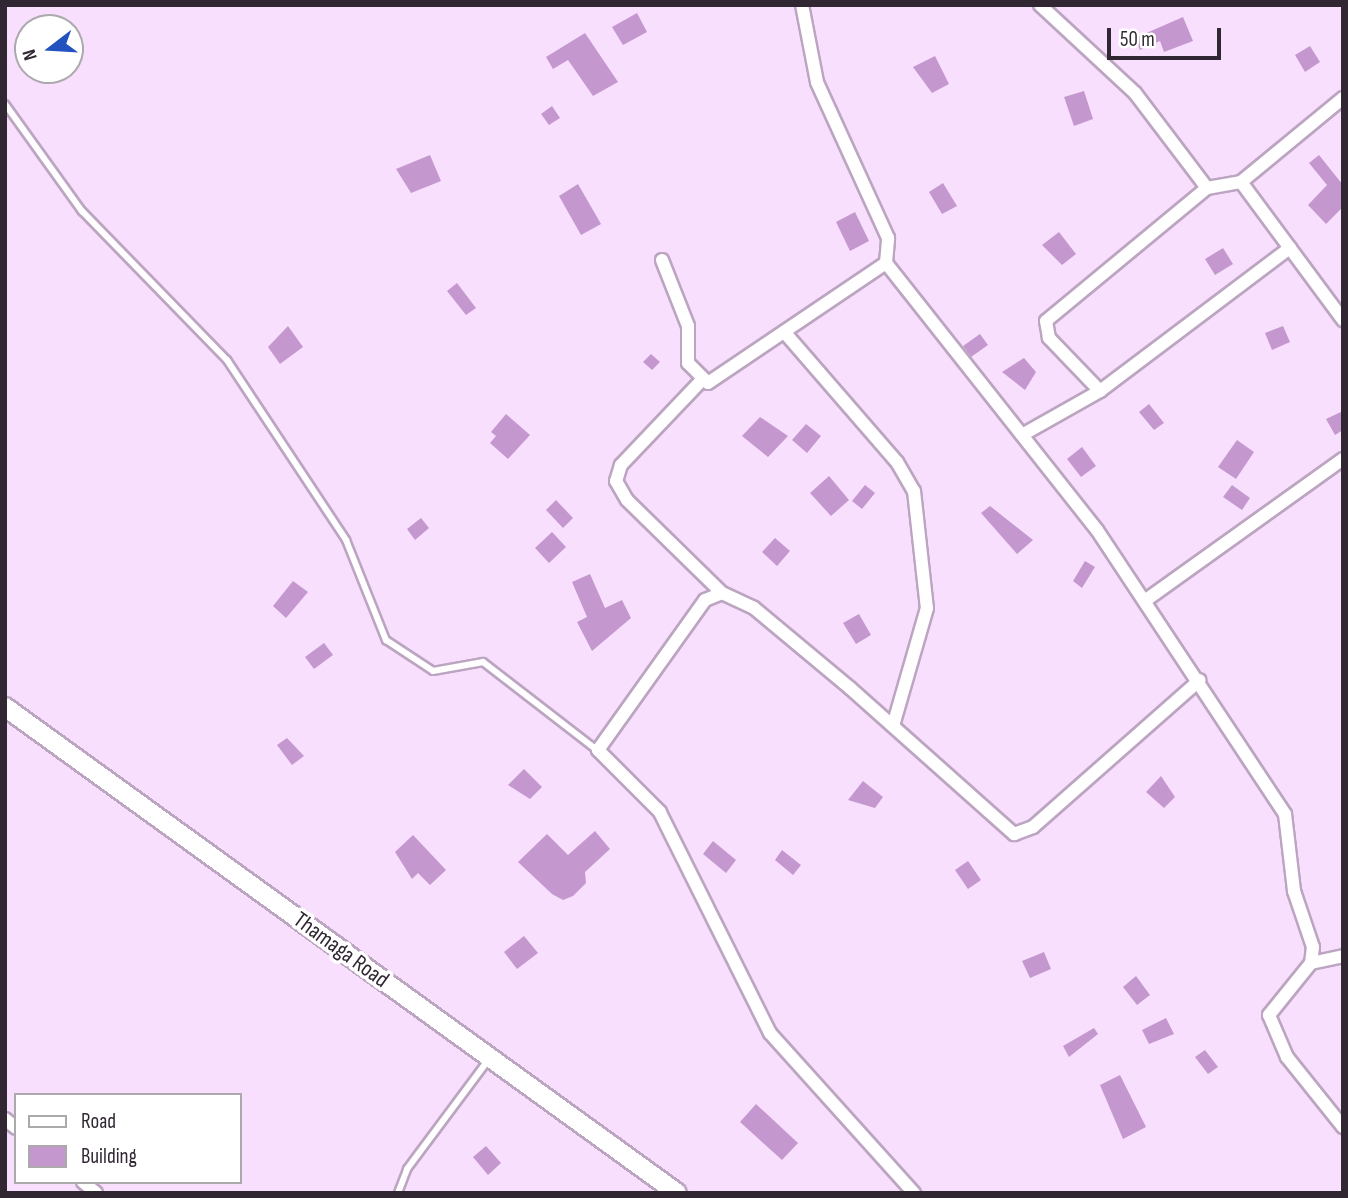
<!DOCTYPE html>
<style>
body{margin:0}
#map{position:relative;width:1348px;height:1198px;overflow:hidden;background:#f8dffd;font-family:"Sofia Sans Condensed",sans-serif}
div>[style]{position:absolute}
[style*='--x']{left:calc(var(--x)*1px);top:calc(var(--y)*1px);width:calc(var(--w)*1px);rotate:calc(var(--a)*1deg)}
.building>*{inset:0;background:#c498ce}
.roads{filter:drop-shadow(2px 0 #bca5c1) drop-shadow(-2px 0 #bca5c1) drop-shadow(0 2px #bca5c1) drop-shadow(0 -2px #bca5c1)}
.service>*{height:6px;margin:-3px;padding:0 3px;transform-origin:3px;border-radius:3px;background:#fff}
.minor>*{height:12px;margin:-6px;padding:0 6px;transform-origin:6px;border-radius:6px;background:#fff}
.secondary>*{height:18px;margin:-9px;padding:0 9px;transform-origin:9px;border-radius:9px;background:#fff}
span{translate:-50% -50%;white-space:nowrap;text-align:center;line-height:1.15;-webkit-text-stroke:7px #fff;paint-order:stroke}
.street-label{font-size:23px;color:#302732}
.frame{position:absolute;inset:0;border:7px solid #302732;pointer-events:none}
.legend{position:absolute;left:14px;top:1093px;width:228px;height:91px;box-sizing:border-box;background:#fff;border:2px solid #aca9ad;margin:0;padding:9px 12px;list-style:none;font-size:21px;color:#302732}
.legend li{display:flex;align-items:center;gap:14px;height:35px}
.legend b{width:35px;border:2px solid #aca9ad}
.north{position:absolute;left:14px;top:14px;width:70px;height:70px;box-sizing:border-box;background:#fff;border:2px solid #aca9ad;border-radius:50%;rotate:253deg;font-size:19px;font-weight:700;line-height:28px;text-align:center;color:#302732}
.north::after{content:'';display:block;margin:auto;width:24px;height:32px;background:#2152bf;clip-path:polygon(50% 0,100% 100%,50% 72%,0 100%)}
.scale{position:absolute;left:1107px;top:28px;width:114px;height:32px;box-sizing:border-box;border:4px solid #302732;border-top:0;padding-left:9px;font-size:21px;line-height:24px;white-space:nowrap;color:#302732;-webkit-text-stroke:5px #fff;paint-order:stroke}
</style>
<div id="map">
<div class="building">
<i style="clip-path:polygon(637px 13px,647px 32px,623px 45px,612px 27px)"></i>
<i style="clip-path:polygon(1183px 17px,1193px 41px,1164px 52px,1160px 41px,1140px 50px,1135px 38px)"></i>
<i style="clip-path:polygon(585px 33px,618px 82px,593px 96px,568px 60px,553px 69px,546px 57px)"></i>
<i style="clip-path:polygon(1310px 46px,1320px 62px,1305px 72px,1295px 55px)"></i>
<i style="clip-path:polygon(935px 56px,949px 84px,932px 93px,913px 67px)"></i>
<i style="clip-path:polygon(1084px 91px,1093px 119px,1074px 126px,1064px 97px)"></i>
<i style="clip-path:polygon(552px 106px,560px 118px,549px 125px,541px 114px)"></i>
<i style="clip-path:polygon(430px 155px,441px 181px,411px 193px,396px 169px)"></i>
<i style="clip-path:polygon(1319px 155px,1343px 185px,1343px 207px,1326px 224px,1308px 205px,1327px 185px,1309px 163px)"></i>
<i style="clip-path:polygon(943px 183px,957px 206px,942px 214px,929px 192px)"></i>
<i style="clip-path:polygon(578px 184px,601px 224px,581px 235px,559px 196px)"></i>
<i style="clip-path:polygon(855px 212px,869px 241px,850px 251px,836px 222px)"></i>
<i style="clip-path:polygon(1059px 232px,1076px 254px,1062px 265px,1042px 245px)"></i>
<i style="clip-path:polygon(1223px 248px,1233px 264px,1215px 275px,1205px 259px)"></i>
<i style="clip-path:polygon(457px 283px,476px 308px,466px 315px,447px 291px)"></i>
<i style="clip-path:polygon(288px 326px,303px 347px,280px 364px,268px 347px)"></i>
<i style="clip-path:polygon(1283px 326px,1290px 342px,1272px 350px,1265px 333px)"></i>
<i style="clip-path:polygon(980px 334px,988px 345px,971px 357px,963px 346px)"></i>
<i style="clip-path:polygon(651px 354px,660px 362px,652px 370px,643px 362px)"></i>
<i style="clip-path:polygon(1024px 358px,1036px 372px,1025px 390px,1002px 372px)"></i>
<i style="clip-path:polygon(1149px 404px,1164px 423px,1154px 430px,1139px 412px)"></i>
<i style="clip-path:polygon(1343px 411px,1343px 430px,1335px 435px,1326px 419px)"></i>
<i style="clip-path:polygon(506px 414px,530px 435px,508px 459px,490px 443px,496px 436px,491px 432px)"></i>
<i style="clip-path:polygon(760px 417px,788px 436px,768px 457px,742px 436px)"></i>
<i style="clip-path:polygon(806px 424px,821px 436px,807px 453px,792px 440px)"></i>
<i style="clip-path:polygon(1237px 440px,1254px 452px,1236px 479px,1218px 467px)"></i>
<i style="clip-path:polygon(1082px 447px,1096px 466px,1081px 477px,1067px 459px)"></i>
<i style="clip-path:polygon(829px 476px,849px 500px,831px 516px,810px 493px)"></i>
<i style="clip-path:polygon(865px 485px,875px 493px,862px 509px,852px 501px)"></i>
<i style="clip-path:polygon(1232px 485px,1250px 498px,1242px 510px,1223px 497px)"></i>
<i style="clip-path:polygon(556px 500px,573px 518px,563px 528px,546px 510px)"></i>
<i style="clip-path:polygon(990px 506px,1033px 540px,1017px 554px,981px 513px)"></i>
<i style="clip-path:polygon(421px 518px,429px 528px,415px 540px,407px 529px)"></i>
<i style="clip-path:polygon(552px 532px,566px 547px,549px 563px,535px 548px)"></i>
<i style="clip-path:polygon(775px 538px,790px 551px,777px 566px,762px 552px)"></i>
<i style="clip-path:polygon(1085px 561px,1095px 567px,1082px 588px,1073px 581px)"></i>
<i style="clip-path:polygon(590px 574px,605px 608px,622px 600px,631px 618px,592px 651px,577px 622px,587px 617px,572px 582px)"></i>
<i style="clip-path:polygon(293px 581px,308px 592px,286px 618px,273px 606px)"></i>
<i style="clip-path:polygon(859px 614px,871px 635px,856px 644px,843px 623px)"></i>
<i style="clip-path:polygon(324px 643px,333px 655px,314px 669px,305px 657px)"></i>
<i style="clip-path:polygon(287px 738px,304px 756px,292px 765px,277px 745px)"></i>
<i style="clip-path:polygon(524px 769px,542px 787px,530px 799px,508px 785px)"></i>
<i style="clip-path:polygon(1161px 776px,1175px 797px,1164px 808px,1146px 792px)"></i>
<i style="clip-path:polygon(863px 781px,883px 797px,875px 808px,848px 800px)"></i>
<i style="clip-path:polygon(595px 831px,610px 849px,585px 872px,586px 883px,573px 896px,563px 900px,552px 894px,518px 862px,547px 834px,568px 855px)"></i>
<i style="clip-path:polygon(413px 835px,446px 870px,430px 885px,418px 873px,412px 879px,395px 852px)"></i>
<i style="clip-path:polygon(713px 841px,736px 860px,726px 873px,703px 854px)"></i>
<i style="clip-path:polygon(782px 850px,801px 865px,793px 875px,775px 860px)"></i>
<i style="clip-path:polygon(968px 861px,981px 880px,968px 889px,955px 870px)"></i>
<i style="clip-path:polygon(524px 936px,538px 953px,517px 969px,504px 952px)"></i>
<i style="clip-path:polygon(1044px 952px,1051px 969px,1030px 978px,1022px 961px)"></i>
<i style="clip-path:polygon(1136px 976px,1150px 995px,1137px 1005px,1123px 987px)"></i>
<i style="clip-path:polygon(1166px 1018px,1174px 1034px,1149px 1044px,1142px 1030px)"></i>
<i style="clip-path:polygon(1094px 1028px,1098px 1034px,1069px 1057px,1063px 1046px)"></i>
<i style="clip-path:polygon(1205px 1050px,1218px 1067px,1208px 1074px,1195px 1057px)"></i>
<i style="clip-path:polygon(1120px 1075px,1146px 1127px,1123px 1139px,1100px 1085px)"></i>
<i style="clip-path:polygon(756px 1104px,798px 1143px,782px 1160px,740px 1122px)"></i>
<i style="clip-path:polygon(486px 1146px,501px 1163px,488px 1175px,473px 1157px)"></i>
</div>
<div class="roads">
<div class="service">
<i style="--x:5;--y:104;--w:132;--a:54.3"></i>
<i style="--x:82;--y:211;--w:208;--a:45.8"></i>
<i style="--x:227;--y:360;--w:216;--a:56.5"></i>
<i style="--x:346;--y:540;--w:108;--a:68.2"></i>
<i style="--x:386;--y:640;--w:56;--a:33.4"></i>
<i style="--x:433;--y:671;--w:51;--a:-10.2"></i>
<i style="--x:483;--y:662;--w:144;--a:37.7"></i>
<i style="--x:398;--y:1193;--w:26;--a:-69"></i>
<i style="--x:407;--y:1169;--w:137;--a:-53.3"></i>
</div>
<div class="minor">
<i style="--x:1040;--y:5;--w:129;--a:42.8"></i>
<i style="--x:1135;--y:93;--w:119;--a:52.8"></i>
<i style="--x:1207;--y:188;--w:35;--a:-10"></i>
<i style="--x:1241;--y:182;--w:132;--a:-39.5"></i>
<i style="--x:1241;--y:182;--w:172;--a:53.5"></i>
<i style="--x:662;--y:260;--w:71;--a:68.5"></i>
<i style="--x:688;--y:326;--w:37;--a:90"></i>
<i style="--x:688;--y:363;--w:28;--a:45"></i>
<i style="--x:708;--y:383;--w:215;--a:-34"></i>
<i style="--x:886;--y:263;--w:25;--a:-85"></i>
<i style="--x:888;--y:238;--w:171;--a:-114.5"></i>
<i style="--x:817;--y:82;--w:78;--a:-101"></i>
<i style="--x:886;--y:263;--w:340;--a:51.7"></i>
<i style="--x:1097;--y:530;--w:341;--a:56.5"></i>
<i style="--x:1285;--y:814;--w:78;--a:83.3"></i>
<i style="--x:1294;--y:891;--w:59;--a:71.3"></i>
<i style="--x:1313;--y:947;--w:16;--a:97"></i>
<i style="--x:1311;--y:963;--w:67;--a:128.9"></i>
<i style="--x:1269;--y:1015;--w:46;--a:66.8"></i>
<i style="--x:1287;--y:1057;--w:90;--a:51.3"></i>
<i style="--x:786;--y:334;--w:169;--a:49.1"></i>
<i style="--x:897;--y:462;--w:34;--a:60"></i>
<i style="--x:914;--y:491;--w:118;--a:83.7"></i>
<i style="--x:927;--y:608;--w:123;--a:106.1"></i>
<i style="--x:700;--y:382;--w:115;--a:133.6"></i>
<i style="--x:621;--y:465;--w:17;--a:107"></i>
<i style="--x:616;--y:481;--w:22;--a:60"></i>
<i style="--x:627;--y:500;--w:133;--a:44.4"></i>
<i style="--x:1100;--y:391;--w:74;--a:-133.9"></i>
<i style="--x:1049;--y:338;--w:17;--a:-100"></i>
<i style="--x:1046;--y:321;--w:209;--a:-39.6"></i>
<i style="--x:1022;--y:435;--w:90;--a:-29.4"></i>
<i style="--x:1100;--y:391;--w:238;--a:-37"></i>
<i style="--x:1146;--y:600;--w:242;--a:-35.6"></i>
<i style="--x:1311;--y:963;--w:33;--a:-12"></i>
<i style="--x:5;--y:1119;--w:14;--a:39"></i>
<i style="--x:83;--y:1182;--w:17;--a:40"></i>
<i style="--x:914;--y:1193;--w:215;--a:-132"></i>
<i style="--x:770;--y:1033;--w:247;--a:-116.5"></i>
<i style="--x:660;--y:812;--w:88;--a:-135"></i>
<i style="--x:598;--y:750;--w:184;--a:-54.5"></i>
<i style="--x:705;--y:600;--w:18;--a:-22"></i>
<i style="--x:722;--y:593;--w:35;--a:25"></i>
<i style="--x:754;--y:608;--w:125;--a:39.8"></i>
<i style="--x:850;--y:688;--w:220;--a:41.7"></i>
<i style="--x:1014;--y:834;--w:20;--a:-20"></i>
<i style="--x:1033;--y:827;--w:222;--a:-41.4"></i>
</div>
<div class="secondary">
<i style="--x:5;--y:707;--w:829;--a:35.87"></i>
</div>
</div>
<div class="street-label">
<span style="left:341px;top:950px;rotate:36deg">Thamaga Road</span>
</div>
<div class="frame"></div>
<ul class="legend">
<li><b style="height:9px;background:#fff"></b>Road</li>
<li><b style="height:19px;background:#c498ce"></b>Building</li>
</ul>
<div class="north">N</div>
<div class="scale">50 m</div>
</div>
